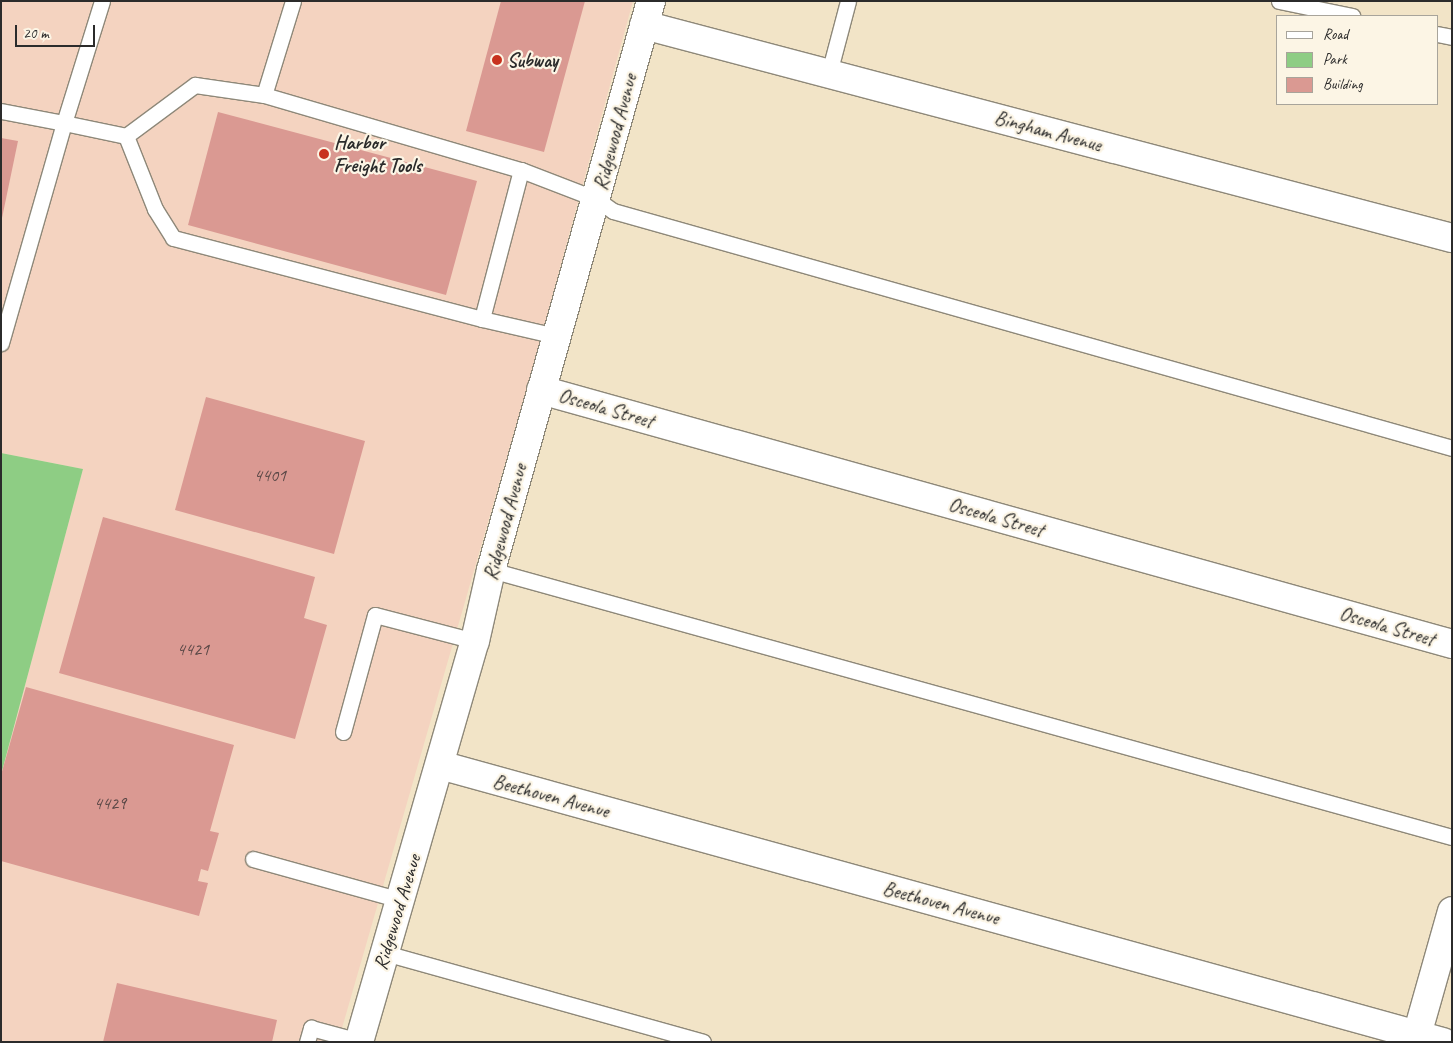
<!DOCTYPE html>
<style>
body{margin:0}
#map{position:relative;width:1453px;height:1043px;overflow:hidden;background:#f2e4c7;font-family:Caveat,sans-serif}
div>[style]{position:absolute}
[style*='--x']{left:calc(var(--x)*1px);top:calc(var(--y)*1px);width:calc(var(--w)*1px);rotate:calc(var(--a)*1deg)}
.built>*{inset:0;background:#f4d3c0}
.green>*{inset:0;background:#8ecd84}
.building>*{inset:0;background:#da9992}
.roads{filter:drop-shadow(1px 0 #8e8879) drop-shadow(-1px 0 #8e8879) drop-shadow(0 1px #8e8879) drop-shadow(0 -1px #8e8879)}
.service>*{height:15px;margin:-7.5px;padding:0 7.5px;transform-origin:7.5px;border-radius:7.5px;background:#fff}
.minor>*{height:28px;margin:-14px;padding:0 14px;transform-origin:14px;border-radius:14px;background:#fff}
.dots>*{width:14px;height:14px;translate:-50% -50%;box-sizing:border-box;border:2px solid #fcf5e5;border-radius:50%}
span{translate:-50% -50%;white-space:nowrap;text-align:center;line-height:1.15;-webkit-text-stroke:4.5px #fcf5e5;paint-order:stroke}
.number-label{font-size:18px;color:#574645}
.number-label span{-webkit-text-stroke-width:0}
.poi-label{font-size:20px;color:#2b2b2b;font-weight:700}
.left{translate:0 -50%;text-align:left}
.street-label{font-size:20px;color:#2b2b2b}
.frame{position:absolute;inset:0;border:2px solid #2b2b2b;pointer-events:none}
.legend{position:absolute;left:1276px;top:15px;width:162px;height:90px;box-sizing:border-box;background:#fcf5e5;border:1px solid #a8a49b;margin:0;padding:6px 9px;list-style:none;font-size:15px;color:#2b2b2b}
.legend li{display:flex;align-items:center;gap:10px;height:25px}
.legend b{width:25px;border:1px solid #a8a49b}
.scale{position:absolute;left:15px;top:25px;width:80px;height:22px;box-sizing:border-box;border:2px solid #2b2b2b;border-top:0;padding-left:6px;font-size:15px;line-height:18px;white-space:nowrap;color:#2b2b2b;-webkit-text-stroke:4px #fcf5e5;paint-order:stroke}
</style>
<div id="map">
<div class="built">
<i style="clip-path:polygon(1px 1px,633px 1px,535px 359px,338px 1042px,1px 1042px,1px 775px,83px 469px,1px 453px)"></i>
</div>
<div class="green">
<i style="clip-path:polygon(1px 453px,83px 469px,1px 775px)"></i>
</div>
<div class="building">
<i style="clip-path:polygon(501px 1px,585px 1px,544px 152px,466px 131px)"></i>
<i style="clip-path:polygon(218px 112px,477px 181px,446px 295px,188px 225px)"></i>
<i style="clip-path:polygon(1px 138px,18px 141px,2px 218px,1px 218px)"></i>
<i style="clip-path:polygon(206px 397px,365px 441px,334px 554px,175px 510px)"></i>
<i style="clip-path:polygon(103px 517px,315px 577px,304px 618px,327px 625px,295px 739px,59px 673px)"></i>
<i style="clip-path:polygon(26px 687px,234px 745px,210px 831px,219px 833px,208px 871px,201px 869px,198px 881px,208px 883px,199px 916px,1px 861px,1px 775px)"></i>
<i style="clip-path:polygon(117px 983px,277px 1020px,272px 1042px,103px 1042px)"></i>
</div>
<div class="roads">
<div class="service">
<i style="--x:102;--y:1;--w:128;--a:107.3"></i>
<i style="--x:64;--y:123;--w:63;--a:11.8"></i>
<i style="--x:126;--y:136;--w:86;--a:-36.5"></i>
<i style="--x:195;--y:85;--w:70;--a:8.2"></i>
<i style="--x:293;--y:1;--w:98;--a:107.1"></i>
<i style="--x:264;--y:95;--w:268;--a:16.3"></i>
<i style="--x:521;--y:170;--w:154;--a:104.7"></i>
<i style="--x:482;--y:319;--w:76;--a:12.9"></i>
<i style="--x:1279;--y:1;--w:75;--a:11.6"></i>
<i style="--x:1437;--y:34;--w:15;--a:11"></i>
<i style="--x:829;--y:73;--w:74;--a:-75.2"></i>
<i style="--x:1;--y:111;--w:64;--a:10.8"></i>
<i style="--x:64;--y:123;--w:229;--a:106"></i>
<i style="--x:126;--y:136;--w:79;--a:68.3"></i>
<i style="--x:155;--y:209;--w:34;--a:58"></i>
<i style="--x:173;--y:238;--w:319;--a:14.7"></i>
<i style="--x:521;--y:170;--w:80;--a:21.1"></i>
<i style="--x:596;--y:199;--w:21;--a:35"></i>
<i style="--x:613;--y:211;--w:872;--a:15.77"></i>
<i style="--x:491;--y:570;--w:997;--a:15.53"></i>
<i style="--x:343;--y:732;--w:121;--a:-74.7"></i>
<i style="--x:375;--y:615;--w:103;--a:14.6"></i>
<i style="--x:253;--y:859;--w:154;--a:15.5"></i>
<i style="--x:385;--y:953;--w:330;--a:15.6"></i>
<i style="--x:307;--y:1042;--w:15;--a:-74"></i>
<i style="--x:311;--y:1028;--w:50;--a:15.2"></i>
</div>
<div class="minor">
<i style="--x:644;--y:25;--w:836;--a:14.77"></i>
<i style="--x:541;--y:390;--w:946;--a:15.58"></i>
<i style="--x:440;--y:765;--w:1041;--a:15.44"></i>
<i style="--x:359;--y:1042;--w:417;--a:-73.9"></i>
<i style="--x:475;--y:641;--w:73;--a:-77.3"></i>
<i style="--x:491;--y:570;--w:591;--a:-74.29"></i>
<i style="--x:1415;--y:1042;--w:136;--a:-74.2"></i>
</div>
</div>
<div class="dots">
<i style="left:497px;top:60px;background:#c8321e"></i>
<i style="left:324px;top:154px;background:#c8321e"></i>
</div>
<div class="number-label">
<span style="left:270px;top:475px">4401</span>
<span style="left:193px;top:649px">4421</span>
<span style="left:110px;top:803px">4429</span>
</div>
<div class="poi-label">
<span class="left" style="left:507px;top:60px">Subway</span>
<span class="left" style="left:334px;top:154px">Harbor<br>Freight Tools</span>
</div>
<div class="street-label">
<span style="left:1048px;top:131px;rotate:15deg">Bingham Avenue</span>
<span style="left:615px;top:132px;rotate:-75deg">Ridgewood Avenue</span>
<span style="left:606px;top:408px;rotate:16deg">Osceola Street</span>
<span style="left:996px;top:517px;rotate:16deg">Osceola Street</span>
<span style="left:505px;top:522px;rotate:-75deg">Ridgewood Avenue</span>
<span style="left:1387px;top:626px;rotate:16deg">Osceola Street</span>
<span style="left:551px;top:796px;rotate:15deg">Beethoven Avenue</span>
<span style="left:941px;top:903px;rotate:15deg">Beethoven Avenue</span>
<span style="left:397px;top:912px;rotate:-73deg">Ridgewood Avenue</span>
</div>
<div class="frame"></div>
<ul class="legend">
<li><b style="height:6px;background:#fff"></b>Road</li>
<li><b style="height:14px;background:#8ecd84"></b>Park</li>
<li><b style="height:14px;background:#da9992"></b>Building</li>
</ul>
<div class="scale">20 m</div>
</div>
